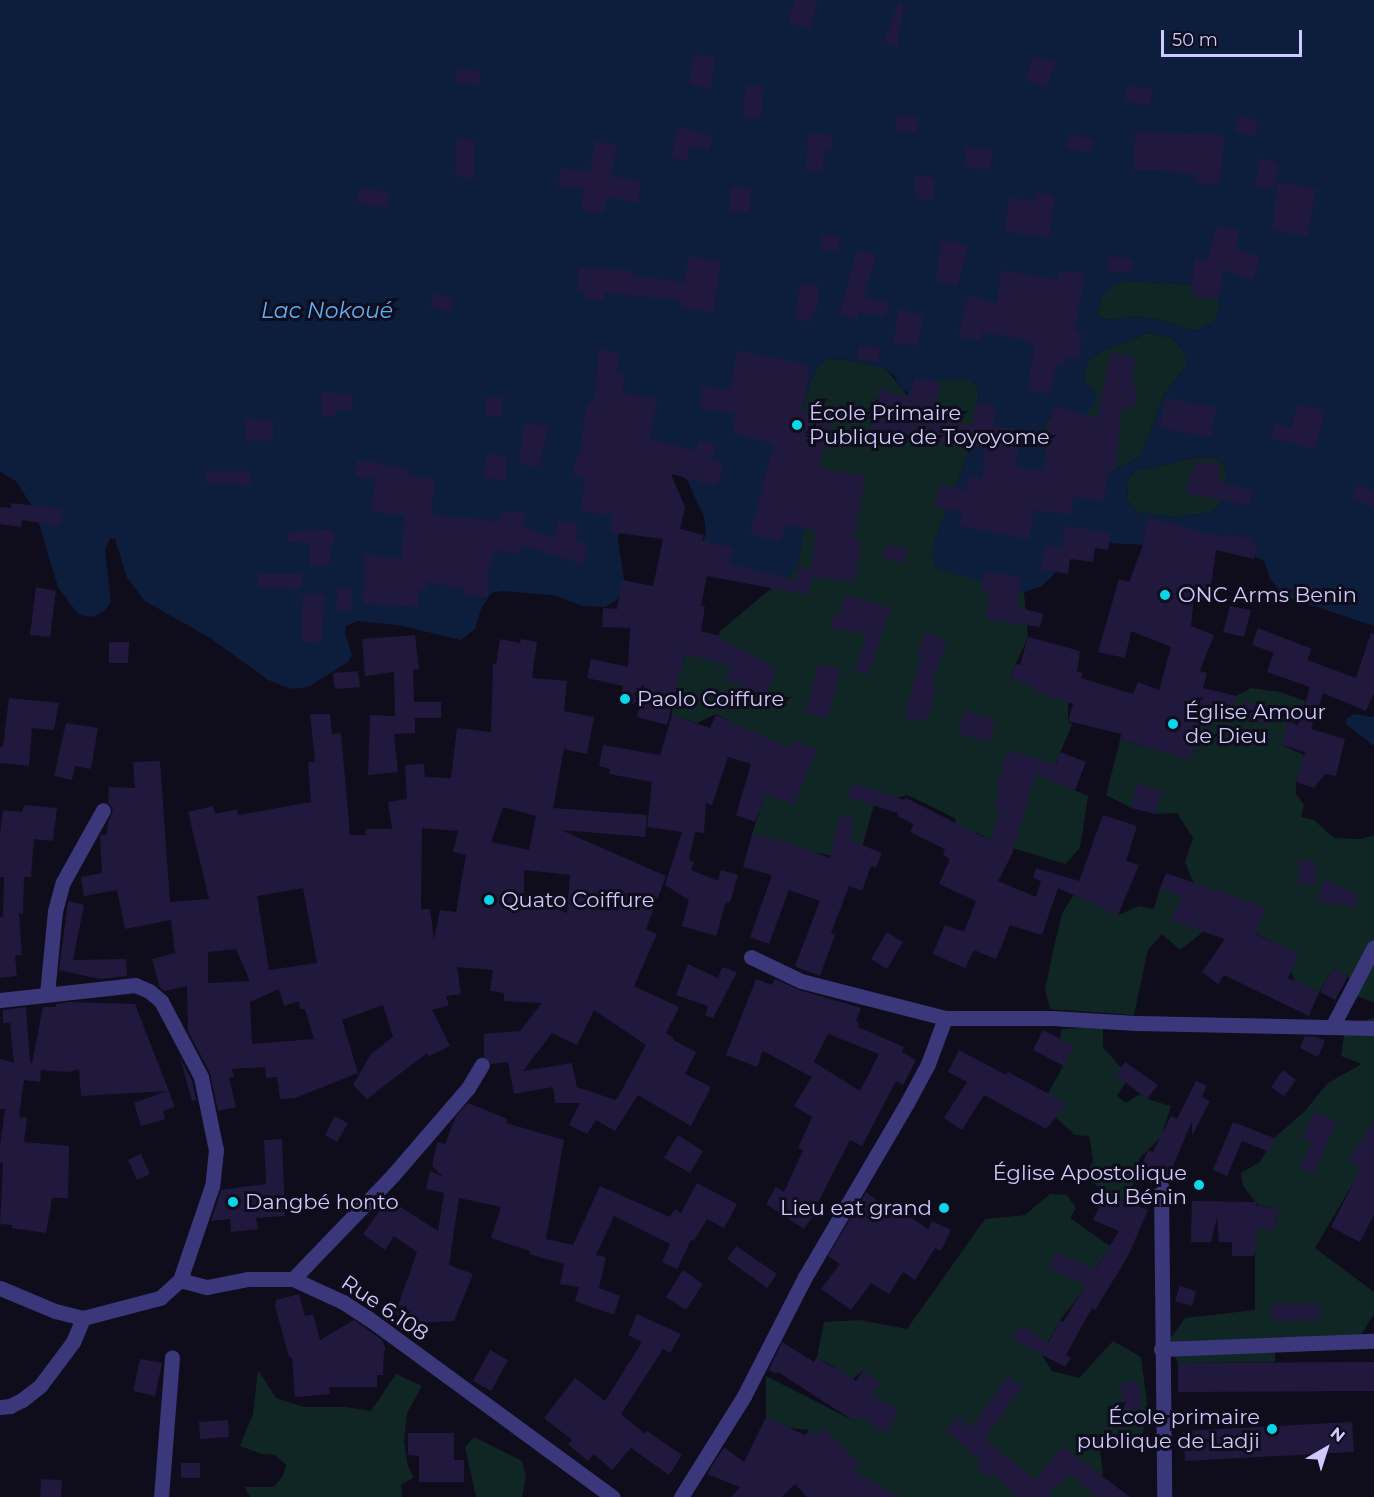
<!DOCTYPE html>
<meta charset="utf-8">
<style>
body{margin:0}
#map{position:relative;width:1374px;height:1497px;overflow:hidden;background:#0f0c1c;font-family:Montserrat,sans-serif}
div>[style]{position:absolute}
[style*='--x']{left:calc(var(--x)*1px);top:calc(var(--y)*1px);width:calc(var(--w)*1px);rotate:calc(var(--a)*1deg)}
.green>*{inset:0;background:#0f2625}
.water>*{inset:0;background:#0c1e3c}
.building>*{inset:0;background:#20193d}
.street>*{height:15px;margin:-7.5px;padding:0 7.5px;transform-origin:7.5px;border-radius:7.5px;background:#3a387a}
.dots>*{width:16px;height:16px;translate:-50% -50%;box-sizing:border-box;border:3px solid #0f0c1c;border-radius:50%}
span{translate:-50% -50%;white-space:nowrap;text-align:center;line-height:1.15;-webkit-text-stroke:6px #0f0c1c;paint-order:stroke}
.poi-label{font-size:21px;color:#cfc9fd}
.left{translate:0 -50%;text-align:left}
.right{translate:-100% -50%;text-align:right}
.street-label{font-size:21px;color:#cfc9fd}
.water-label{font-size:22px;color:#5ab1fa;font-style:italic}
.north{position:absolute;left:1296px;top:1419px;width:60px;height:60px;-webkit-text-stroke:4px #0f0c1c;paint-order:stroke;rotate:39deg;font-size:16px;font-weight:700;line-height:24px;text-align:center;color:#cfc9fd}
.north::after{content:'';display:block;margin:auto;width:21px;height:27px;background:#cfc9fd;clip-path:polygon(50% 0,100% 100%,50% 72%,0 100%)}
.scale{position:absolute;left:1161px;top:30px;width:141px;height:27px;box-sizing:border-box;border:3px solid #cfc9fd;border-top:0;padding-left:8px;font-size:18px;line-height:21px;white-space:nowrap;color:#cfc9fd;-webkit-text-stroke:4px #0f0c1c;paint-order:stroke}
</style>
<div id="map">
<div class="green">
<i style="clip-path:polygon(1129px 281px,1193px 285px,1218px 298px,1219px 312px,1213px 322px,1196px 331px,1156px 319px,1133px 317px,1106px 320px,1100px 317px,1097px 313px,1103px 293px,1118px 283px)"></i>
<i style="clip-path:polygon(1148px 333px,1173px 338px,1186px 355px,1186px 366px,1164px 395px,1140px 457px,1125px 466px,1105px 470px,1049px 458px,1043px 447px,1043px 432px,1047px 420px,1094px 390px,1085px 381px,1084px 371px,1090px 359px,1100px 352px)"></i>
<i style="clip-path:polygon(827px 359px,850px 360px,886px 369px,907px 395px,936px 380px,970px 380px,976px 385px,979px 394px,968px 453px,934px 543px,934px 565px,938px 569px,1024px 592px,1028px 637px,1010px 677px,1068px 702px,1068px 721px,1072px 725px,1049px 779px,1088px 796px,1080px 848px,1065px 864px,993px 842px,977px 833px,970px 842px,953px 833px,956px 819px,941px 811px,907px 795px,897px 798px,852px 783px,848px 797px,874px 805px,858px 861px,808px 851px,752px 834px,763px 802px,756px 735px,716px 714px,697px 723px,672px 715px,673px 701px,685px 654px,714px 661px,720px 631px,798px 566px,808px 502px,786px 463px,810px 383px,818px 366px)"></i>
<i style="clip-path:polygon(1200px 457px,1214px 458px,1225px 465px,1227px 475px,1221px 501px,1215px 509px,1209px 513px,1171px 517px,1138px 512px,1131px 505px,1128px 501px,1127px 481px,1134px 471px)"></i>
<i style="clip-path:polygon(1251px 688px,1280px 692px,1305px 701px,1299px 721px,1288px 723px,1282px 745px,1304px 755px,1296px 782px,1296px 794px,1304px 805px,1301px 817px,1314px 820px,1334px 838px,1362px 839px,1374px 835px,1374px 1002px,1345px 992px,1351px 979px,1333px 969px,1319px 992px,1295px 982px,1291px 971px,1298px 954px,1210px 911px,1203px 932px,1180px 950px,1162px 934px,1148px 950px,1134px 1015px,1050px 1009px,1045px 989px,1053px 951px,1062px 913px,1074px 895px,1118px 915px,1139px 906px,1154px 909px,1160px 888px,1194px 884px,1185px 862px,1193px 838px,1177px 813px,1156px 814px,1161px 791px,1137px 785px,1131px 808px,1106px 795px,1120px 740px,1190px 759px,1206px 706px,1232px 712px,1236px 696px)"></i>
<i style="clip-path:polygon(1374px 1017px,1374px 1196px,1352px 1185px,1315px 1248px,1374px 1292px,1374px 1314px,1360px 1337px,1275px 1337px,1275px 1362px,1178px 1363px,1168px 1342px,1185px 1318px,1255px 1310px,1255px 1238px,1258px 1228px,1275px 1230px,1278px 1209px,1258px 1205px,1243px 1186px,1241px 1173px,1260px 1162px,1274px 1138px,1304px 1112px,1328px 1083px,1362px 1064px,1341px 1056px,1345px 1029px)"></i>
<i style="clip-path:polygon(1103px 1027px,1103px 1047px,1121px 1068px,1116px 1075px,1126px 1082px,1117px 1096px,1126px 1103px,1140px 1094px,1147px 1099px,1171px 1106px,1161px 1137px,1139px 1159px,1129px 1202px,1105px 1194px,1086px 1176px,1093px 1161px,1089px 1136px,1075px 1135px,1047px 1110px,1048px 1093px,1074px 1047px,1060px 1039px,1062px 1029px)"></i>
<i style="clip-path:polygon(1050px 1194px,1067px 1195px,1076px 1208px,1070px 1218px,1110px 1246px,1077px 1299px,1060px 1320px,1041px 1354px,1052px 1371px,1079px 1378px,1113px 1341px,1141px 1357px,1148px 1410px,1139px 1449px,1100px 1450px,1103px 1474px,1090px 1490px,1098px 1497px,824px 1497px,859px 1464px,823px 1428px,817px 1436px,809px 1430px,790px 1428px,766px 1417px,766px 1376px,854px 1421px,879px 1383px,863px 1371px,853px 1379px,817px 1357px,824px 1322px,860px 1320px,907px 1329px,985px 1219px,1025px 1215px)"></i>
<i style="clip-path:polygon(258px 1370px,276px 1398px,304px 1407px,346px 1407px,371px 1411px,396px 1374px,422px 1386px,407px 1413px,404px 1441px,408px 1467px,414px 1477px,401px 1485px,402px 1497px,250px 1497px,245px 1487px,274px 1487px,283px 1476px,286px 1465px,275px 1455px,262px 1454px,240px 1446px,253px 1414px)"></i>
<i style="clip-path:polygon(474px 1437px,522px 1461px,526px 1477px,522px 1497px,476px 1497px,465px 1447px)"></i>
</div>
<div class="water">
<i style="clip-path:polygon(evenodd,0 0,1374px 0,1374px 626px,1284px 596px,1270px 578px,1264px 561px,1242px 550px,1108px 543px,1088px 547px,1063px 565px,1042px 586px,1024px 592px,938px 569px,934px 566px,932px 557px,934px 543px,968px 453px,979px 394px,976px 385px,970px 380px,936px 380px,914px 398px,900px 387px,894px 376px,886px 369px,850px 360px,827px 359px,818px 366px,810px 384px,786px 463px,808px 502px,798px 566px,785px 581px,759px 584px,700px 546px,706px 535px,704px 517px,687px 480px,665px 462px,625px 498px,618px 540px,625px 586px,617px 600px,605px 607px,583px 606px,552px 595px,501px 591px,491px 593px,481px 609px,475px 629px,461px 640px,398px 625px,358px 621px,346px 626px,345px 634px,352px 654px,348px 662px,308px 687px,291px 689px,268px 680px,210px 638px,145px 601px,127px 578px,115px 539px,110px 538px,105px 550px,111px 602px,103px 612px,92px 617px,84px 616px,77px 613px,58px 587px,35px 511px,16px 481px,0 472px,0 0,1129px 281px,1193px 285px,1218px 298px,1219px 312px,1213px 322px,1196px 331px,1156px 319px,1133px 317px,1106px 320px,1100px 317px,1097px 313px,1103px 294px,1118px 283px,1129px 281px,0 0,1148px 333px,1173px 338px,1186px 355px,1186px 366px,1164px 395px,1140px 457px,1125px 466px,1105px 470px,1049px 458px,1043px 447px,1043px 432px,1047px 420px,1051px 416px,1073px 418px,1086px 415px,1097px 401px,1094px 390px,1085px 381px,1084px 371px,1090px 359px,1100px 352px,1148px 333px,0 0,1199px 457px,1214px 458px,1225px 465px,1227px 475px,1221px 501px,1215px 509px,1209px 513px,1171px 517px,1138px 512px,1131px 505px,1128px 501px,1127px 481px,1134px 471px,1199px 457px)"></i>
<i style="clip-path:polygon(1353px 714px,1374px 717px,1374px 746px,1347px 725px,1346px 719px)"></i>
</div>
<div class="building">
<i style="clip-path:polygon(795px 0,818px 0,810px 29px,788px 23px)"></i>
<i style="clip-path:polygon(898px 2px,904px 4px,897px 47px,884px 42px)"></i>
<i style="clip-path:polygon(693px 55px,715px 56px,711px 89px,689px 85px)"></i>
<i style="clip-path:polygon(1033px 56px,1056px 61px,1047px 87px,1026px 80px)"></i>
<i style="clip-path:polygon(457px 69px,480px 71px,479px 86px,456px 83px)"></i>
<i style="clip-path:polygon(746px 85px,764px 87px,760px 119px,743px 117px)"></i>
<i style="clip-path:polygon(1127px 86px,1152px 89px,1150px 105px,1125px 102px)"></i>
<i style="clip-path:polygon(897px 115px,918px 118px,916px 133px,895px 130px)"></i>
<i style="clip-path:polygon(1237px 116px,1258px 120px,1255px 136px,1236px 133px)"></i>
<i style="clip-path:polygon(678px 127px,712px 136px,709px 151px,690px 146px,687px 161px,671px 158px)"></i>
<i style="clip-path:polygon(1135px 132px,1225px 135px,1219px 185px,1195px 183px,1196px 175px,1161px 170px,1134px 170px)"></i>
<i style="clip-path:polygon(808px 134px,832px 135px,831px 150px,824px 150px,823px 172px,806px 171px)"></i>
<i style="clip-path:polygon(1069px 134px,1094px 139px,1091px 153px,1066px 148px)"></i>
<i style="clip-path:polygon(457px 137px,475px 141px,474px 178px,455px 177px)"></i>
<i style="clip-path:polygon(596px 141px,617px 146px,611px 176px,641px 181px,638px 203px,607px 197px,603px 214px,581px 209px,584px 189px,558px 186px,560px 168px,589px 172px)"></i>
<i style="clip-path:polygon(966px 147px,992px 150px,990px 170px,964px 167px)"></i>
<i style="clip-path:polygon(1260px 158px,1279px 163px,1274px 190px,1254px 186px)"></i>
<i style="clip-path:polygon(915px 175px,934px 178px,934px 199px,915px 199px)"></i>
<i style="clip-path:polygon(1277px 182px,1316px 189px,1307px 237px,1272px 230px)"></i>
<i style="clip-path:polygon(732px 186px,752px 189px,748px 213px,728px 210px)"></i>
<i style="clip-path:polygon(360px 188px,390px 193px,387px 208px,357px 203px)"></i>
<i style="clip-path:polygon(1036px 192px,1055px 195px,1049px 238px,1005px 231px,1009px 198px,1035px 201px)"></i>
<i style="clip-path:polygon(1217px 226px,1239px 229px,1236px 249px,1260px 257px,1253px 280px,1222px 269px,1220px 298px,1192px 297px,1194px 258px,1207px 260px)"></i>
<i style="clip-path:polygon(822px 235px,840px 237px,838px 252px,820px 249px)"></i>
<i style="clip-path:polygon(941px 240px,968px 245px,957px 287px,936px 281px)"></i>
<i style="clip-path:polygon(857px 250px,876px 255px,864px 297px,889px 303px,885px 318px,859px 312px,858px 319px,839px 316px)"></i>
<i style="clip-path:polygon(689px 256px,721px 262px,713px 313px,681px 308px,682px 301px,605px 292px,604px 301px,584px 299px,585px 292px,578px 292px,579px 267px,633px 271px,634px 276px,684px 282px)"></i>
<i style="clip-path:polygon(1108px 256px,1132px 259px,1131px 273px,1107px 271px)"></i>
<i style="clip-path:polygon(1001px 270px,1058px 280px,1059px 271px,1085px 274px,1075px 332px,1082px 333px,1079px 359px,1066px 357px,1063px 366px,1057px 364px,1050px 394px,1027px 390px,1035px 344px,1023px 342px,1024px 339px,982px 332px,980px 341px,958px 336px,968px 295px,997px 303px)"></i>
<i style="clip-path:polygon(800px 283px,820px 285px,816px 313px,812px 312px,811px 322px,795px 319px)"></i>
<i style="clip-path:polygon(433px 293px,454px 298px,451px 313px,430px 307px)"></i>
<i style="clip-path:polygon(899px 309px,923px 315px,918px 346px,893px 342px)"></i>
<i style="clip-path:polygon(859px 345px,880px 348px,878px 362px,857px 359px)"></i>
<i style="clip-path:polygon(599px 349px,619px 354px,616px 373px,624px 373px,623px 393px,658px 399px,649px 439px,696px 451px,699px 441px,715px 445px,712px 460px,723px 463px,717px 486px,671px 474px,685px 507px,680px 529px,704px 535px,702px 541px,734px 547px,730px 564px,796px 580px,799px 566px,811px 569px,816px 531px,785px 524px,781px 542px,750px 534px,773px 446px,771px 443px,732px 433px,736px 414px,699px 408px,702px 386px,730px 391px,737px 350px,808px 365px,807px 376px,810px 376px,801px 411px,832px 419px,819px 469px,866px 475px,853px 540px,862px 541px,854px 582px,812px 577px,808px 595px,707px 576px,701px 606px,705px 606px,701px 631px,720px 636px,719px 638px,770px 664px,768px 668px,776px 671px,765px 698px,726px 679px,732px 666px,685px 654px,667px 725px,637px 717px,640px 706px,620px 700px,623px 686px,587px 678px,591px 659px,628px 667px,630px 628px,602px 627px,603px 608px,617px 609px,622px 580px,653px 586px,663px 539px,610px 532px,612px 515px,580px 511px,585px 478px,573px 476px,576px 456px,579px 456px,587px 402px,594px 403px)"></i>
<i style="clip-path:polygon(1111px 353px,1135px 357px,1131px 386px,1138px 387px,1134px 409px,1122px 407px,1115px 471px,1109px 470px,1103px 502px,1073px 496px,1071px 514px,1034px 510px,1029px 539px,959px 526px,962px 512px,934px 507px,939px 484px,966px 490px,968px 477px,982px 479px,985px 447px,948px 443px,948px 445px,891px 434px,890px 441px,868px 436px,880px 389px,910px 397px,915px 377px,941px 383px,934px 410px,939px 411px,938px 418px,972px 426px,976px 403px,997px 407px,993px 425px,1015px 429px,1014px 434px,1020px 435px,1015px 466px,1042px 471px,1051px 432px,1047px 431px,1054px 406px,1097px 418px)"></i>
<i style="clip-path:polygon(322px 392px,352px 394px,351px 410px,337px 409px,336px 416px,321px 415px)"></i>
<i style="clip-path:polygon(486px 397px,503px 398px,502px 417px,485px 415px)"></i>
<i style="clip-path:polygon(1165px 398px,1216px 407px,1211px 437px,1160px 428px)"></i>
<i style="clip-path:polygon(1297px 404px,1325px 411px,1315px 449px,1271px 438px,1275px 424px,1291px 428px)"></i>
<i style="clip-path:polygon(245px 419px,273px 420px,273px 441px,245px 441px)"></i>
<i style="clip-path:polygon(524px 423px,548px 426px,539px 467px,519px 464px)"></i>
<i style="clip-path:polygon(488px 453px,507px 457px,505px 480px,482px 478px)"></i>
<i style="clip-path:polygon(357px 459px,409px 470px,409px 476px,435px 479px,431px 514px,500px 522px,501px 511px,526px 513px,524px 528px,556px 538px,558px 521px,578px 523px,576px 541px,588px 545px,583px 564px,520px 545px,519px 554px,493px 550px,492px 566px,488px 566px,488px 597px,464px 596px,464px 589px,426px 582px,426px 590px,420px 589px,418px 607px,363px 604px,364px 554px,401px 559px,404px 516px,371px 511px,376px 478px,355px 476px)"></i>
<i style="clip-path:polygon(1195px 461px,1220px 465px,1218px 481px,1252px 490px,1249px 505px,1186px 493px)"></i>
<i style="clip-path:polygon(206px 471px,250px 471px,250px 485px,206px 484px)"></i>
<i style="clip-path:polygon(1358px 485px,1374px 492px,1374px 508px,1352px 498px)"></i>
<i style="clip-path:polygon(11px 503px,62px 509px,60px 526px,22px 520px,21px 527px,0 524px,0 507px,11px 508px)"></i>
<i style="clip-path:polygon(1148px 518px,1226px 538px,1227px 534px,1252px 539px,1251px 544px,1257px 546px,1254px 559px,1216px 550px,1209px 601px,1194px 599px,1191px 626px,1214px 635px,1200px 671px,1207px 673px,1203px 688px,1236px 696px,1232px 712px,1206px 706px,1190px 759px,1120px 740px,1121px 734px,1068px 721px,1073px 704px,1036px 691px,1036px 689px,1010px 678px,1016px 664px,1020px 665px,1028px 637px,1080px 651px,1077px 672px,1083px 673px,1081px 678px,1133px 694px,1138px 682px,1159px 690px,1171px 647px,1131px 631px,1125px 658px,1098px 652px,1119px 579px,1129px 582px,1143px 545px)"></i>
<i style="clip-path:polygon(1066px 526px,1111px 533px,1108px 550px,1095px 548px,1093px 562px,1070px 559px,1068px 574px,1041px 569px,1045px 545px,1061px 548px)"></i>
<i style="clip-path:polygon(319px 530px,333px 530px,334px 545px,329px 545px,330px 565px,310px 566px,309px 543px,288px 542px,289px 531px)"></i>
<i style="clip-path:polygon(886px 545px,907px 549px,904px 563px,884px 559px)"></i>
<i style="clip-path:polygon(984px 571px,1021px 577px,1016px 607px,1043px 614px,1040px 627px,986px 619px,990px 591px,981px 590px)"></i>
<i style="clip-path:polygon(258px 574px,302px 574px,302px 589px,258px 588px)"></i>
<i style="clip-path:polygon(36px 587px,56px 591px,50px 637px,30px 635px)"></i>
<i style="clip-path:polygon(338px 588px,352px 589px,351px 611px,336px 610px)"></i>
<i style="clip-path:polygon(303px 594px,325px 595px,321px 643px,302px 642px)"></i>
<i style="clip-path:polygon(845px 595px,890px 608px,869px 675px,855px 671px,866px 634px,831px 629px,833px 614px,841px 616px)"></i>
<i style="clip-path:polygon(1230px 606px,1251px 610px,1244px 637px,1223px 632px)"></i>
<i style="clip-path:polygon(1258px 628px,1312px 649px,1307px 660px,1356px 678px,1371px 633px,1374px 634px,1374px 693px,1366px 711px,1323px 693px,1311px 729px,1345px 739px,1336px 776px,1325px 774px,1314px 788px,1296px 782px,1305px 752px,1282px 745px,1288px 722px,1298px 725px,1310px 687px,1267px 672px,1274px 653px,1252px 645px)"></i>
<i style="clip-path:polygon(925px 632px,947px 640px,932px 683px,937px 685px,927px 722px,904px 717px,921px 656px,918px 654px)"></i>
<i style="clip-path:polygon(415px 635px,419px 669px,413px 670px,414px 702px,441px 702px,441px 718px,415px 718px,415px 733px,394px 734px,398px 772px,368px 775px,370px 715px,395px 716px,394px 672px,365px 676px,362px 639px)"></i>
<i style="clip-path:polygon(evenodd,500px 639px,520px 643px,521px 639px,537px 642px,532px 678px,567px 681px,564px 711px,594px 717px,587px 754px,564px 749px,553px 808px,647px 815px,645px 837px,561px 830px,666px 876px,646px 929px,657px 934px,634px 986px,679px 1007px,666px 1033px,674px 1038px,673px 1040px,696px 1052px,685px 1074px,711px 1087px,691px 1126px,638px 1095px,615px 1131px,596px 1120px,587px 1134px,569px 1125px,580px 1103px,555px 1103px,553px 1087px,514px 1094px,508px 1062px,491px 1064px,484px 1056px,484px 1034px,520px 1031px,542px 1003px,504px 1001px,504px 993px,490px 991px,493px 970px,457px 967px,461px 994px,446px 996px,449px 1005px,432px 1010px,450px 1046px,429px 1056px,427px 1053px,367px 1099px,353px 1085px,371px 1054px,393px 1037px,383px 1005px,342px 1020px,358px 1073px,295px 1098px,280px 1099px,277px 1077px,266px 1078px,265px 1067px,232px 1069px,234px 1077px,229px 1077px,236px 1107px,218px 1111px,210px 1073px,188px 1031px,187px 986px,165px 991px,160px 988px,152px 959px,175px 953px,171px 920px,125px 929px,117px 890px,84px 896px,81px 877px,102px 873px,100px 835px,107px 834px,108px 822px,113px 810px,108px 802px,109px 787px,135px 788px,133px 762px,160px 761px,170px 902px,209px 899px,188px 812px,213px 806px,215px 814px,237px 809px,238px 815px,311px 802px,308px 762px,315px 762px,310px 714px,330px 714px,332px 734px,341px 733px,350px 835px,366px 835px,366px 829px,392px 829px,388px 802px,407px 799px,405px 765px,424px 764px,425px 777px,451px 778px,457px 728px,491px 732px,493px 664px,496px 664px,500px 639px,503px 807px,536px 816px,529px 850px,491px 842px,503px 807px,500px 639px,422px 828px,458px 831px,453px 852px,466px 855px,456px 912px,440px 910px,434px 940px,430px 909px,421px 909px,422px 828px,500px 639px,524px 870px,570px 875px,567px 913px,524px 897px,524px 870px,500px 639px,303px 888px,317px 963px,269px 970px,257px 896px,303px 888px,500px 639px,236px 949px,250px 981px,208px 983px,208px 952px,236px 949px,500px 639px,279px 989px,284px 1006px,299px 1001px,300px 1009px,305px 1009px,314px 1039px,252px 1044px,250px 1002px,279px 989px,500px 639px,594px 1010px,646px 1045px,618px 1097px,615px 1100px,577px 1087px,572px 1063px,523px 1071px,552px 1033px,577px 1045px,594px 1010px)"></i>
<i style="clip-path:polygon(109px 642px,129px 642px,128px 663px,109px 663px)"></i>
<i style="clip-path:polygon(819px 663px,841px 671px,827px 719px,805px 712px)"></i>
<i style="clip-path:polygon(358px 671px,360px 687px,335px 689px,333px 673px)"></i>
<i style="clip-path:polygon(9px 698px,59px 703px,54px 730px,32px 728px,29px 766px,0 763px,0 747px,3px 747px)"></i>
<i style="clip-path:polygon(1243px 702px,1273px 708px,1270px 724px,1240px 718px)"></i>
<i style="clip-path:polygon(964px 711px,995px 719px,989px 742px,958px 734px)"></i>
<i style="clip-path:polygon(672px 715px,710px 728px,716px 715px,791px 749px,795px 740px,817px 750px,794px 805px,766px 794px,755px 822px,736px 815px,751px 764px,728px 757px,712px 805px,706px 803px,704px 833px,695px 832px,689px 860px,694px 862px,691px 870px,718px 881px,721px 870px,738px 875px,730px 903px,726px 902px,716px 936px,682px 926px,689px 900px,665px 885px,682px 832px,647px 827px,652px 782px,609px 774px,610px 769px,599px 766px,603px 745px,660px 755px)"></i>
<i style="clip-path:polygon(66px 723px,98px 728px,91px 769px,75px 766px,72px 780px,54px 776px)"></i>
<i style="clip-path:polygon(1007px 750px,1056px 764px,1060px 752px,1086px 762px,1075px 790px,1036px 774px,1012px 854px,998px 881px,1036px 897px,1041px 881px,1033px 878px,1036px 868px,1079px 881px,1103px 815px,1137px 826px,1126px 861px,1139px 865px,1118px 915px,1058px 888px,1042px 935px,1010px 925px,996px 959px,974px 950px,965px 968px,933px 954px,945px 925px,964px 932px,976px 901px,939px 884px,950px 859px,943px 855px,945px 849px,910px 832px,914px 824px,897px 816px,898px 813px,847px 797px,852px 783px,904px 800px,906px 798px,991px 841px,1000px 810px,994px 808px,1000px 789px,996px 788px)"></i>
<i style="clip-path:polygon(1137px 784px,1161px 791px,1156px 814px,1131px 808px)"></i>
<i style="clip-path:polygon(24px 805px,57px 808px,53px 841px,34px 839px,31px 877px,24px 877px,23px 914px,19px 913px,22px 955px,15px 955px,17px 976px,0 978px,0 917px,3px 917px,4px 877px,0 877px,0 835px,3px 810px,22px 812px)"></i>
<i style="clip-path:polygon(840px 815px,855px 819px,850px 840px,882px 853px,876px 868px,871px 866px,862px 891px,849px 886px,831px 933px,835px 935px,820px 976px,784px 962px,795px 966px,820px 901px,789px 890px,769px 944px,750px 937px,772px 875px,743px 867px,752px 834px,783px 841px,830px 858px)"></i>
<i style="clip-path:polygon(1315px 860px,1316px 884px,1299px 884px,1299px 861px)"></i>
<i style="clip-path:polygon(1166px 873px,1265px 907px,1256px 934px,1299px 954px,1288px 978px,1319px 992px,1309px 1016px,1224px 975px,1218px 984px,1202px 972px,1225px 939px,1170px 920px,1182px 897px,1160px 888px)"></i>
<i style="clip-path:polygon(1324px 880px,1357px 893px,1356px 906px,1328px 904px,1317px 900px)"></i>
<i style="clip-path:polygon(68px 901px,84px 905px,73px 960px,126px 959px,127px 976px,100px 979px,59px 970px)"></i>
<i style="clip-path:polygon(887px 932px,903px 942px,887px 969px,871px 959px)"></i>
<i style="clip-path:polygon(688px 964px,718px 978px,722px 967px,737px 972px,713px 1018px,705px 1015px,708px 1006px,676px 995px)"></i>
<i style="clip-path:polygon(1333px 969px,1348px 976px,1335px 1000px,1320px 992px)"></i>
<i style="clip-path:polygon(evenodd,756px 979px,772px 985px,775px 979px,799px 990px,861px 1008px,856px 1021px,859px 1023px,858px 1027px,904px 1047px,902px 1052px,916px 1060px,903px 1085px,896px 1081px,862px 1146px,850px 1140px,813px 1212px,815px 1213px,804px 1229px,766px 1204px,776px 1187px,784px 1192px,803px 1150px,798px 1148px,812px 1117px,794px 1106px,812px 1077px,763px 1051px,757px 1067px,726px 1055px,756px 979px,828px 1034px,879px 1054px,860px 1091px,814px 1062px,828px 1034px)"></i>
<i style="clip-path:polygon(69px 1002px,135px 1004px,175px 1107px,163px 1111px,165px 1119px,141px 1126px,134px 1103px,167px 1091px,81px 1096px,79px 1069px,69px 1072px,41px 1070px,40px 1082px,24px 1080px,19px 1117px,27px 1118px,24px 1142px,69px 1146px,68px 1198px,52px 1198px,46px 1233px,12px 1228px,12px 1225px,0 1224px,3px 1163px,0 1163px,0 1146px,5px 1109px,0 1109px,0 1059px,14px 1063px,10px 1023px,3px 1023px,3px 1010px,26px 1007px,30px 1063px,32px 1063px,43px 1007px,56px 1007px,56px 1004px)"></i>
<i style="clip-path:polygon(1043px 1030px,1074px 1046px,1064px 1066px,1033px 1050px)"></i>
<i style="clip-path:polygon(1305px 1036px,1317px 1037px,1325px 1041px,1318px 1057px,1300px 1048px)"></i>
<i style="clip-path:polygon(959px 1050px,1006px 1075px,1008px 1072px,1067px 1104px,1046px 1129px,984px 1095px,962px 1130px,944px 1118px,967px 1082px,948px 1072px)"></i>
<i style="clip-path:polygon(180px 1058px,192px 1080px,196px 1100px,192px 1101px)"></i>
<i style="clip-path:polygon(1125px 1062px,1158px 1085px,1147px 1099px,1116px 1075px)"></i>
<i style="clip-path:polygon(1283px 1070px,1296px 1080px,1284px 1096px,1271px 1087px)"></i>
<i style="clip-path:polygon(1196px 1081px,1207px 1086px,1202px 1097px,1210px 1101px,1192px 1136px,1192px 1121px,1168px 1178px,1141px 1167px,1148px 1150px,1153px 1152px,1171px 1116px,1177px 1119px)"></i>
<i style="clip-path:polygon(468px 1103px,507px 1119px,506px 1123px,564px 1140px,546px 1239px,573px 1245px,600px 1186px,670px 1217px,675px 1209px,681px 1213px,697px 1183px,737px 1204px,724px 1228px,707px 1219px,694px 1241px,691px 1240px,677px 1269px,662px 1262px,670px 1244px,614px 1216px,596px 1255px,606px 1257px,599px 1288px,620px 1296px,614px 1315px,575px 1301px,579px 1287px,560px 1284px,564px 1264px,529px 1254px,530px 1251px,491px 1238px,501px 1207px,459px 1198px,449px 1265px,473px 1274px,454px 1321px,416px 1323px,395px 1314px,417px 1252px,394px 1236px,385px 1250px,363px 1234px,388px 1199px,438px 1231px,444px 1193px,426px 1189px,430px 1171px,443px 1177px,432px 1166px,437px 1142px,445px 1144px,456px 1116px)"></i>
<i style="clip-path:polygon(1314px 1111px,1337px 1122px,1313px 1174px,1299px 1168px,1311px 1142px,1302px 1138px)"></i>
<i style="clip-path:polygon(335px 1116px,348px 1123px,337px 1142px,325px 1135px)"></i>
<i style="clip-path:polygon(1374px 1120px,1374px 1215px,1360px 1242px,1331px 1227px,1361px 1168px,1349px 1161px)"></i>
<i style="clip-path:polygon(1233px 1122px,1274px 1138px,1269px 1152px,1242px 1141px,1227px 1176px,1213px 1170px)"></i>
<i style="clip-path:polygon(678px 1135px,703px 1151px,690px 1173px,664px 1158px)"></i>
<i style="clip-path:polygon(282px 1139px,285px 1216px,256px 1218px,258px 1229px,231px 1232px,230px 1219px,211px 1221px,221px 1190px,266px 1184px,264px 1140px)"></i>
<i style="clip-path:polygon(141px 1154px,150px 1174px,137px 1180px,128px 1160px)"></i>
<i style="clip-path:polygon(866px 1192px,886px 1207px,889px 1203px,928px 1229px,932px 1221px,951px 1230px,941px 1251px,935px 1248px,915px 1280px,903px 1272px,889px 1294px,871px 1283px,851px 1310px,821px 1289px,840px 1264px,828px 1256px)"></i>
<i style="clip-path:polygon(1105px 1194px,1148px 1210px,1128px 1256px,1095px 1310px,1092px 1308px,1066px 1355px,1071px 1358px,1065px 1367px,1012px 1339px,1022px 1325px,1048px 1343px,1060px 1320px,1063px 1322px,1086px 1285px,1049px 1268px,1056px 1252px,1096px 1269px,1119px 1231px,1093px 1220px)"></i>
<i style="clip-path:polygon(1192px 1201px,1256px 1202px,1256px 1205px,1278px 1209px,1275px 1230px,1258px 1228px,1254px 1256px,1232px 1256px,1232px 1242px,1219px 1242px,1217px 1218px,1211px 1242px,1191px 1242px)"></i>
<i style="clip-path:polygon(736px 1246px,777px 1274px,767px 1288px,727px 1259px)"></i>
<i style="clip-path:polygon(683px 1270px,703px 1284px,686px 1310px,666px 1297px)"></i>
<i style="clip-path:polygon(1180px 1286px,1196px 1291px,1192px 1306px,1175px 1301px)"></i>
<i style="clip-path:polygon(299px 1294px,305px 1316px,313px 1314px,320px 1340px,354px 1320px,382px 1340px,386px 1349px,384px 1351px,383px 1375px,377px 1375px,377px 1387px,329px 1387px,330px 1394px,295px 1397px,292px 1357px,289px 1357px,275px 1306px,276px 1300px)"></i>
<i style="clip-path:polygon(1271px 1304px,1319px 1304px,1319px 1320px,1272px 1321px)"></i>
<i style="clip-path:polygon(637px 1314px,681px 1334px,670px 1353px,663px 1349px,621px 1414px,645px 1434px,647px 1431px,682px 1455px,669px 1475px,631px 1448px,612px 1470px,594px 1454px,588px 1461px,568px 1444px,572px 1440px,544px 1418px,575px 1378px,605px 1401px,642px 1342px,628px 1335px)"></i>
<i style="clip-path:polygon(782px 1342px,814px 1362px,817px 1357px,833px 1368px,834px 1366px,856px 1381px,863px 1371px,880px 1383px,872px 1395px,899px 1411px,887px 1433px,858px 1416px,854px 1421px,778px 1372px,776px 1374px,769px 1370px)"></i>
<i style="clip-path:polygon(490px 1350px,508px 1360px,491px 1391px,473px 1381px)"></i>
<i style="clip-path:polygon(140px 1359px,162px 1363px,155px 1396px,133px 1391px)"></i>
<i style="clip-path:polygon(1374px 1362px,1374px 1391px,1178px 1392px,1178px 1363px)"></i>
<i style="clip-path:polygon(1008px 1376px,1022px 1387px,985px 1439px,1035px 1480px,1062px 1446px,1130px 1497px,1098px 1497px,1071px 1475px,1048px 1493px,1051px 1497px,1017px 1497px,993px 1472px,988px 1478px,976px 1467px,981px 1461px,946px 1431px,958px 1417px,971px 1428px)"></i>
<i style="clip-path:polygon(1139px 1382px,1141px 1409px,1123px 1410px,1121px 1383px)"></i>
<i style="clip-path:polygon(766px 1417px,805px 1435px,809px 1430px,817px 1436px,824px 1427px,859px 1464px,852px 1470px,899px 1497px,807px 1497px,795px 1484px,782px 1497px,731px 1497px,740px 1487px,707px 1474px,724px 1447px,744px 1462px)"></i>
<i style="clip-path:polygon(228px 1420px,229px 1437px,200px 1439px,199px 1422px)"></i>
<i style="clip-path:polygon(1352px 1422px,1354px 1452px,1185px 1461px,1183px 1431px)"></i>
<i style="clip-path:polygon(408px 1433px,454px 1433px,454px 1460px,464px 1460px,464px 1482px,419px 1482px,419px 1456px,408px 1455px)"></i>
<i style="clip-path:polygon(181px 1463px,200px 1463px,200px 1478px,181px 1478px)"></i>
<i style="clip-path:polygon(41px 1479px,62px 1480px,61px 1497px,40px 1497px)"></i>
</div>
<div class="street">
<i style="--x:751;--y:957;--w:55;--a:25.6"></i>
<i style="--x:801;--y:981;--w:149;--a:14.4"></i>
<i style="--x:945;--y:1018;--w:107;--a:0"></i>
<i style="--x:1052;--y:1018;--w:84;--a:3.4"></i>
<i style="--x:1136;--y:1023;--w:238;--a:1.2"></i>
<i style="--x:47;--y:994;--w:83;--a:-84.5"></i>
<i style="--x:55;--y:911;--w:30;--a:-75"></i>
<i style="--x:63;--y:882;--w:82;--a:-60.9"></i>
<i style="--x:0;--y:1000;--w:136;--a:-6.3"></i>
<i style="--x:135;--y:985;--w:15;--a:23"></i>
<i style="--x:149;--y:991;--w:16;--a:40"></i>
<i style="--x:161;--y:1001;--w:86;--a:62.2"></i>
<i style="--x:201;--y:1077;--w:75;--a:78.4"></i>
<i style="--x:216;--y:1150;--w:36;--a:96"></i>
<i style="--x:212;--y:1186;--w:99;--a:108.8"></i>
<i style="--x:1332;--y:1027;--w:90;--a:-62.3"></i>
<i style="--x:1161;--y:1186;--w:311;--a:89.4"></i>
<i style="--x:293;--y:1279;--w:144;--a:-46.1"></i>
<i style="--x:393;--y:1175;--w:115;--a:-49.2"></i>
<i style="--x:468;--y:1088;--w:27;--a:-59"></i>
<i style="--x:0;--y:1288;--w:60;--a:22.7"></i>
<i style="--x:55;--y:1311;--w:29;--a:14"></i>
<i style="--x:83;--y:1318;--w:80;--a:-14.6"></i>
<i style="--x:160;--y:1298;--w:27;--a:-42"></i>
<i style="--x:180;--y:1280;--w:28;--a:15"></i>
<i style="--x:207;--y:1287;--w:42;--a:-11"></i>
<i style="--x:248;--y:1279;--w:45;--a:0"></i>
<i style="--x:293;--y:1279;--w:55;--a:24.7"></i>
<i style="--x:343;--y:1302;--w:30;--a:33"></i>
<i style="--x:368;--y:1318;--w:303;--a:36.2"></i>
<i style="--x:1161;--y:1349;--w:213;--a:-2.2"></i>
<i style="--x:0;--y:1407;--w:10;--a:-6"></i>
<i style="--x:10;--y:1406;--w:13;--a:-27"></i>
<i style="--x:22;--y:1400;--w:23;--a:-38"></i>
<i style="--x:40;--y:1386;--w:55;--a:-53.1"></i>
<i style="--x:73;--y:1342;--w:26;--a:-67"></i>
<i style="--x:161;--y:1497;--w:140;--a:-85.5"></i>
<i style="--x:681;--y:1497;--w:119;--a:-58"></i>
<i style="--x:744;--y:1396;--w:134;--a:-62.9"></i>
<i style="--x:805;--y:1277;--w:202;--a:-59.6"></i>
<i style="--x:907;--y:1103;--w:44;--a:-61.7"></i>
<i style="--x:928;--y:1064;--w:49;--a:-69.7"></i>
</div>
<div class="dots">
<i style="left:797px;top:425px;background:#07d6eb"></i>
<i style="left:1165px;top:595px;background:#07d6eb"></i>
<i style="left:625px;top:699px;background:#07d6eb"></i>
<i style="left:1173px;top:724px;background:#07d6eb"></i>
<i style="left:489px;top:900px;background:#07d6eb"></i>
<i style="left:1199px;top:1185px;background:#07d6eb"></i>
<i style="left:233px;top:1202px;background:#07d6eb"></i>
<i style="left:944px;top:1208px;background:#07d6eb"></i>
<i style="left:1272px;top:1429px;background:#07d6eb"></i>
</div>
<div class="poi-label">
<span class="left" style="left:809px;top:425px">École Primaire<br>Publique de Toyoyome</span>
<span class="left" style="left:1178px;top:595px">ONC Arms Benin</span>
<span class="left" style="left:637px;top:699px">Paolo Coiffure</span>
<span class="left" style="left:1185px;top:724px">Église Amour<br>de Dieu</span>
<span class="left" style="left:501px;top:900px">Quato Coiffure</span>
<span class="right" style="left:1187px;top:1185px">Église Apostolique<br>du Bénin</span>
<span class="left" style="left:245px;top:1202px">Dangbé honto</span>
<span class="right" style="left:932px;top:1208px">Lieu eat grand</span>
<span class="right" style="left:1260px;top:1429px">École primaire<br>publique de Ladji</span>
</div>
<div class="street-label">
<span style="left:385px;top:1308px;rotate:34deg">Rue 6.108</span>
</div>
<div class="water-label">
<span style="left:327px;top:311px">Lac Nokoué</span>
</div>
<div class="north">N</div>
<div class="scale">50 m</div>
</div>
